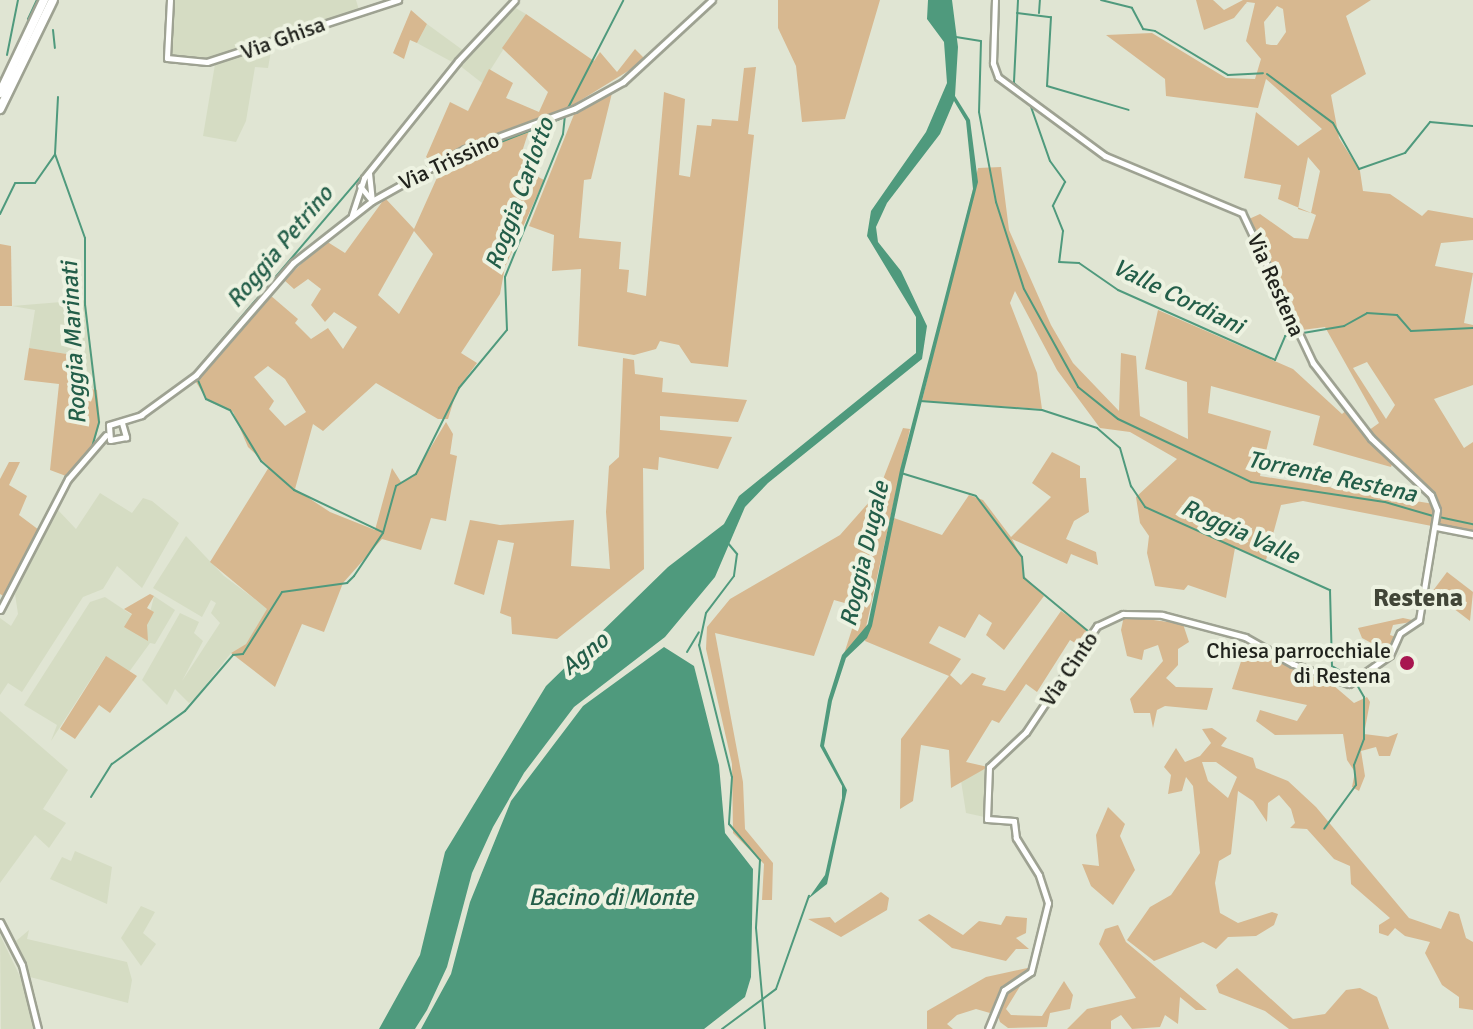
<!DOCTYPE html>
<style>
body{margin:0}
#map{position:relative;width:1473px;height:1029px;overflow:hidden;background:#e0e5d3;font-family:Signika,sans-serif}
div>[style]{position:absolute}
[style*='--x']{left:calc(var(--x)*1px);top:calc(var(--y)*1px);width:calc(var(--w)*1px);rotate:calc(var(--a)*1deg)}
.built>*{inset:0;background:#d5dcc3}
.green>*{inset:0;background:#d7b890}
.water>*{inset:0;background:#4f9a7d}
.stream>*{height:2px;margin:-1px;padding:0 1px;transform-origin:1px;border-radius:1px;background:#4f9a7d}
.roads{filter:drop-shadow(2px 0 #9ea292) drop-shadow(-2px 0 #9ea292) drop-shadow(0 2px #9ea292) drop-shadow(0 -2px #9ea292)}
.tertiary>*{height:5px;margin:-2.5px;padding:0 2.5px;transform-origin:2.5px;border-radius:2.5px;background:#fff}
.secondary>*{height:5px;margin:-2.5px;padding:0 2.5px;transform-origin:2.5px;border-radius:2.5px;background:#fff}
.motorway>*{height:8px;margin:-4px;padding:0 4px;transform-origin:4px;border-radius:4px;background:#fff}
.dots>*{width:22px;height:22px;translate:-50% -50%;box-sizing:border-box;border:4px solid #edf2e1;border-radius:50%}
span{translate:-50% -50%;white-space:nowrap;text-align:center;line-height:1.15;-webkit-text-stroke:8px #edf2e1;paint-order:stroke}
.street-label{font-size:22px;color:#21231d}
.poi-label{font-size:22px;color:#21231d}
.right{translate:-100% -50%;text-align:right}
.water-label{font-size:24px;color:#235e49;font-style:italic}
.quarter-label{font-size:26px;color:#414537;font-weight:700}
</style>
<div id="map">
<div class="built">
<i style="clip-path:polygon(172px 0,356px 0,359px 10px,205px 60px,170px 57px)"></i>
<i style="clip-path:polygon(514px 7px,526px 14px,482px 83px,459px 65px)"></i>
<i style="clip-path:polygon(427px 24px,464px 51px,454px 63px,417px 43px)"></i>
<i style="clip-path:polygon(273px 40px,268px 68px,255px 67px,246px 121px,236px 142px,203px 136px,215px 64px)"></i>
<i style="clip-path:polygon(86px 300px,89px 332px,97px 390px,70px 385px,73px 355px,29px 348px,35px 310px,12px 306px)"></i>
<i style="clip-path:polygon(100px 493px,132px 513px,143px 498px,152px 501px,179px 523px,142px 588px,117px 566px,103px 589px,83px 597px,22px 692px,8px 683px,0 695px,0 618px,11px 626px,18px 614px,15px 594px,57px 509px,76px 529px)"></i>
<i style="clip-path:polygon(186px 536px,224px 576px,268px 609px,246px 644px,231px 653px,197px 696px,189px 703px,175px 689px,167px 705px,142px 680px,180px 613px,199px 622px,194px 633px,203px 641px,182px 681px,220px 623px,211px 613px,216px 603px,211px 600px,202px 617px,153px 588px)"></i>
<i style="clip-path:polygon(154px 596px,175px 610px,155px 644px,150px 643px,129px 672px,105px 657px,51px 741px,57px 725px,24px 705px,90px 602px,105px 597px,147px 625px)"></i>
<i style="clip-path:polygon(0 711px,68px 770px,43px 809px,66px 823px,49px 848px,35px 835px,0 883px)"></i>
<i style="clip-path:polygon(988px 767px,994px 778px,989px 818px,966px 813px,961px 781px)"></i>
<i style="clip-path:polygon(75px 851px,112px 867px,107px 904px,50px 879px,62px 857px,71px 861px)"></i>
<i style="clip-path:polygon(141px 906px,155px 912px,143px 933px,156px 944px,141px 966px,121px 938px)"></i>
<i style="clip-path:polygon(29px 930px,27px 939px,127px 962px,132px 980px,128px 1003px,30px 977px,16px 941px)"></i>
<i style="clip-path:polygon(0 935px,26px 989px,34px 1029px,1px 1029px)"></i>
</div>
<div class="green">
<i style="clip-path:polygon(778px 0,880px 0,845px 119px,802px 122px,796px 66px,778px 28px)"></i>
<i style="clip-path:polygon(evenodd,1196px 0,1213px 0,1224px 10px,1243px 0,1371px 0,1346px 16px,1366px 74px,1331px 95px,1339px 138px,1360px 171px,1363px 191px,1390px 194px,1422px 216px,1428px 210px,1473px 218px,1473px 240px,1441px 243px,1435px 266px,1473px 273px,1464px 323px,1473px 325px,1473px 385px,1434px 399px,1464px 448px,1473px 442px,1473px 534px,1303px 501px,1281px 505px,1266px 560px,1235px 548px,1226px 598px,1188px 585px,1184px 590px,1155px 586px,1147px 553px,1149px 536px,1140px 523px,1136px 497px,1177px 459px,1130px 432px,1100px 428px,1057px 370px,1015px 291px,1010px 303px,1037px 373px,1042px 409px,922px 401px,978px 168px,1001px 167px,1009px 230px,1051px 325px,1073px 363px,1119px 411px,1121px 353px,1136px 356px,1140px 416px,1188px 439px,1187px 382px,1145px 369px,1158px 310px,1293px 369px,1342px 414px,1347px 410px,1365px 433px,1379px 423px,1325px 327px,1302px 330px,1249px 219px,1260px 214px,1294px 238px,1308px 239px,1316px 215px,1278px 199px,1281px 185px,1244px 178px,1256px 112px,1298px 146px,1322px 129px,1266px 79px,1258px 108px,1166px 96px,1165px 79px,1106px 35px,1152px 33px,1226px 78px,1255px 79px,1261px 59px,1246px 41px,1255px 3px,1247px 2px,1234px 18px,1204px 30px,1196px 0,1277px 6px,1283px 9px,1286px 32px,1277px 45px,1271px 45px,1266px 44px,1264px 22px,1277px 6px,1196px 0,1308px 157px,1320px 171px,1311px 213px,1298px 209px,1308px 157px,1196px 0,1367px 362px,1395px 405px,1386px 419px,1353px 368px,1367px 362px,1196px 0,1211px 386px,1320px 416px,1313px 445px,1391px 467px,1393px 462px,1434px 504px,1260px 476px,1271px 431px,1208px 413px,1211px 386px)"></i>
<i style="clip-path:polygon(411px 10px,427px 24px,417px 43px,410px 40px,404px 59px,393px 53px)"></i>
<i style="clip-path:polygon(526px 14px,594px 61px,600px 52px,617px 72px,635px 49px,646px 60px,573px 105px,432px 162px,426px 157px,450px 102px,468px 111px,489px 69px,513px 83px,506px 98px,539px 112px,548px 92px,502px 48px)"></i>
<i style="clip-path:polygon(756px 67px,748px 134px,754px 135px,728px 367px,691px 363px,679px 345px,660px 341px,656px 349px,634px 355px,578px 346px,581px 269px,552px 271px,554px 235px,529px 226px,575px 112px,612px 93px,591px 179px,584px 180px,579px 238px,621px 242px,619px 269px,629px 270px,627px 292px,646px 296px,664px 92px,685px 99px,679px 175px,690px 177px,697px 125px,711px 126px,712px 119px,738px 121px,744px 68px)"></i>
<i style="clip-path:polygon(evenodd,529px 130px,521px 155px,527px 160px,523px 169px,544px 180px,505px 267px,500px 294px,461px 353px,477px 363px,457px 390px,448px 419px,438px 419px,376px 383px,323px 431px,313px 424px,295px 489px,330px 512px,375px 530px,392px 468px,401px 482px,413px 477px,446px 422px,453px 434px,450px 454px,457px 456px,446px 521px,431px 518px,421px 550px,382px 539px,343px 583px,324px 632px,302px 624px,275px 687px,231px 653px,246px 644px,267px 609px,210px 562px,269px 467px,248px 447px,233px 412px,208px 401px,194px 379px,270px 295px,298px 319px,295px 323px,311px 339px,328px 328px,343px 349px,357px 327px,334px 312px,325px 322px,311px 305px,321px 289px,308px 279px,294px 289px,284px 280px,326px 241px,345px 253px,385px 198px,414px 229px,440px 171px,437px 168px,529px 130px,414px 231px,433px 254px,399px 314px,378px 295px,414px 231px,529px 130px,268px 366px,285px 379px,306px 412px,285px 426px,269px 409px,274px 401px,254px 377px,268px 366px)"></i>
<i style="clip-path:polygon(0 244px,11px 246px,12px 306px,0 306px)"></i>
<i style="clip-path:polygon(29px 348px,73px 355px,70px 385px,97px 390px,100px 422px,94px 444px,66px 476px,50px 470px,59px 384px,24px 380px)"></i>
<i style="clip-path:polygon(623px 358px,634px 360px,635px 374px,663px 378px,662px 392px,747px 400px,738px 422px,660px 416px,660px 430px,732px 437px,718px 469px,659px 457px,658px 470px,643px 468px,644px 569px,557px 639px,512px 634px,511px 617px,500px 613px,514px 543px,498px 540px,484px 595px,454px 584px,470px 520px,500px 525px,574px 520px,571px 566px,610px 569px,606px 512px,609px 466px,619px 457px)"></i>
<i style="clip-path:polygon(903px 428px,910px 429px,864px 636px,844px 654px,859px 607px,834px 600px,814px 656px,715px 633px,743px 782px,745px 829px,773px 863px,772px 900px,762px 900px,764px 864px,733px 833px,732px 764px,706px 649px,707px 627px,730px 599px,840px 535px,878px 492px)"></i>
<i style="clip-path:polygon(1052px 452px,1080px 466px,1080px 478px,1086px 478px,1089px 512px,1074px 521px,1066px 539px,1096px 552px,1098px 565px,1071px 554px,1067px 564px,1012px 539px,1022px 558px,1023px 575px,1044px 596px,1004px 650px,986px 635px,992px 623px,979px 614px,965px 638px,939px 626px,929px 643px,961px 659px,950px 675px,961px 685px,972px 673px,986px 678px,982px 685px,1005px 691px,1061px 611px,1091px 632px,1082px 647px,1070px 640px,1037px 692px,1026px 684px,999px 723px,992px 720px,966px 762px,988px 767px,951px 788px,949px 750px,921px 745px,913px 801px,900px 809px,901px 739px,949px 676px,865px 641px,894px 518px,942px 535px,969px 495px,983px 500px,1011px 537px,1051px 497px,1032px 483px)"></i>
<i style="clip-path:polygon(9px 462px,20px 462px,9px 485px,27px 496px,19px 515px,39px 530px,5px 597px,0 594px,0 479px)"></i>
<i style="clip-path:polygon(1447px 572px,1473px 592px,1470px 621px,1432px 592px)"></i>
<i style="clip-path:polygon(150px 594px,154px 596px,147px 608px,154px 612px,147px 625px,148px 641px,124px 627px,132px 614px,124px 609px)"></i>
<i style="clip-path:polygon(1124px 616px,1183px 624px,1189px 642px,1178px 649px,1178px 665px,1166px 678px,1176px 687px,1213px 688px,1207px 710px,1165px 706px,1157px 710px,1153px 728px,1150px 713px,1134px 713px,1130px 699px,1163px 661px,1158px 645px,1144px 650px,1142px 660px,1127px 656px,1121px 630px)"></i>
<i style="clip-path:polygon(1403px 618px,1417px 621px,1393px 625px,1390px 635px,1396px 637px,1390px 653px,1362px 638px,1358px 628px)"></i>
<i style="clip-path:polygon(1248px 640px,1333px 685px,1354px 703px,1367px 697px,1370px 702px,1364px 734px,1388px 737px,1398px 733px,1390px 756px,1379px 756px,1376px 747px,1361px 751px,1365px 776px,1359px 791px,1352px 787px,1355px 772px,1347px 760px,1343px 734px,1275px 735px,1256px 721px,1260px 710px,1297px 721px,1307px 705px,1232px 689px)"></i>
<i style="clip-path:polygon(106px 656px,137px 676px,110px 713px,99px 705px,75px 739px,60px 729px)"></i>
<i style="clip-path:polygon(evenodd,1212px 728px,1227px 738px,1221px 746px,1253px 758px,1256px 768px,1288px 781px,1316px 807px,1409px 918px,1441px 929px,1449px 911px,1459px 914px,1466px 938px,1473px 942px,1473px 1010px,1459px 1008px,1459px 997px,1442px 985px,1425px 953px,1430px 942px,1405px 936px,1395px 928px,1388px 936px,1379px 933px,1379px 925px,1390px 918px,1351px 884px,1350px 866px,1334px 859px,1307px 829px,1290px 828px,1295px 823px,1291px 809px,1279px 795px,1268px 803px,1267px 822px,1253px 801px,1238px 791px,1231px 854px,1219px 861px,1215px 883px,1220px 913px,1238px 923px,1272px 912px,1278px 914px,1274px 925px,1256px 936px,1228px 937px,1216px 949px,1203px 942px,1154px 961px,1127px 940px,1150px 907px,1171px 895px,1200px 853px,1193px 786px,1186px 777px,1182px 791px,1168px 794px,1171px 775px,1164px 767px,1176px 748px,1185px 762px,1200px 756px,1211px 743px,1202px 729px,1212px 728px,1202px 762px,1216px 762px,1237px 777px,1228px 798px,1208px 781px,1202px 762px)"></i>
<i style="clip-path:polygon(1108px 807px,1125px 824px,1120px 836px,1135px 870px,1113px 905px,1091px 886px,1082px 864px,1099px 866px,1096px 835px)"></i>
<i style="clip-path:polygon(881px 892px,889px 898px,887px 910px,841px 937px,808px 919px,830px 917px,835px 923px)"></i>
<i style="clip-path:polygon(929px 914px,963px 935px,979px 921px,1001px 925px,1006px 916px,1027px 918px,1026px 933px,1016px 938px,1029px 949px,1016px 949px,1006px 961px,952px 948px,918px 920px)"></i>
<i style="clip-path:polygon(1118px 925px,1126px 942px,1207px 1010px,1196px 1010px,1180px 997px,1178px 1024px,1165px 1015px,1160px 1027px,1132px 1029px,1121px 1015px,1111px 1021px,1111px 1029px,1067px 1029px,1087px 1009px,1136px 998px,1099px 944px,1105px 929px)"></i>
<i style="clip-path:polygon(1032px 967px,1006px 1009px,1011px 1015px,1042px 1016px,1064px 981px,1073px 995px,1070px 1009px,1050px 1013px,1047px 1027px,1008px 1028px,1000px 1022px,994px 1004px,990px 1013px,976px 1009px,957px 1015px,947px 1024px,953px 1029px,927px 1029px,927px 1011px,986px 977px)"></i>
<i style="clip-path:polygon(1237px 968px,1293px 1019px,1325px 1014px,1346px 990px,1360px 988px,1377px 997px,1389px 1029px,1289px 1029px,1265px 1011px,1219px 993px,1216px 985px)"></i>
</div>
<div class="water">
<i style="clip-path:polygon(928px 0,952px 0,958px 47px,955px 96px,970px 120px,978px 182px,904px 471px,872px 626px,867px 638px,846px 658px,832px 701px,824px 746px,847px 790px,827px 884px,808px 899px,825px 875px,842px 798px,842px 786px,820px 746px,828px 700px,842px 655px,868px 624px,900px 470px,973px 189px,966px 121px,954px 101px,940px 134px,887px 203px,876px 227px,878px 242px,901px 271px,927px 326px,922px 359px,768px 483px,745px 507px,715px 577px,665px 637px,574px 707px,524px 773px,493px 827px,472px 873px,447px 967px,427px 1010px,415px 1029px,379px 1029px,420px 955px,445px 852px,546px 686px,668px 567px,724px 524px,739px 496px,916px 353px,916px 317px,867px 236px,871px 211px,926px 132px,947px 83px,944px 42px,927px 19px)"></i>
<i style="clip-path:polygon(664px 647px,694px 666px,719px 765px,725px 833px,753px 869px,751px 977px,745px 997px,704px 1029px,421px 1029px,451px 974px,470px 902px,511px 801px,583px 706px)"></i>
</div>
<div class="stream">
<i style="--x:1018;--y:0;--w:83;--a:92.8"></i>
<i style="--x:1014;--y:83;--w:20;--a:41"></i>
<i style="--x:1101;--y:0;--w:32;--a:14"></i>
<i style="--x:1132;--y:8;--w:24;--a:62"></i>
<i style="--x:1143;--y:29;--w:12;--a:9"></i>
<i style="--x:1155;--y:31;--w:85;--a:31.1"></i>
<i style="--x:1228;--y:75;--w:35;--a:-3"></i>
<i style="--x:1017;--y:13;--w:34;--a:7"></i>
<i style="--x:1051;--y:17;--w:69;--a:93.3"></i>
<i style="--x:1047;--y:86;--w:85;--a:16.3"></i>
<i style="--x:1039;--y:13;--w:13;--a:-86"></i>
<i style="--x:28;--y:19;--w:21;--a:-65"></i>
<i style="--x:53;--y:30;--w:18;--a:84"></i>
<i style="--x:956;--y:37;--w:25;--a:9"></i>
<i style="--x:981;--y:41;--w:71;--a:91.6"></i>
<i style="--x:979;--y:112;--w:92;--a:79.3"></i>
<i style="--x:996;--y:202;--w:91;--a:72.2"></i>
<i style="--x:1024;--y:289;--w:112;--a:61.1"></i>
<i style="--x:1078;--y:387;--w:51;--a:38.7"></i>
<i style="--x:1118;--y:419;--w:147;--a:25.3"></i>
<i style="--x:1251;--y:482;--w:135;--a:8.5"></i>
<i style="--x:1385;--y:502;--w:50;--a:16.3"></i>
<i style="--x:7;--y:55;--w:56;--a:-78.7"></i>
<i style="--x:1267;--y:74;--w:82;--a:36.6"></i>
<i style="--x:1333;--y:123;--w:53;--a:60.5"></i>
<i style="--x:1359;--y:169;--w:49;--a:-19.2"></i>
<i style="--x:1405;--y:153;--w:40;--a:-51"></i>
<i style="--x:1430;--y:122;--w:43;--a:5.3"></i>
<i style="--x:1030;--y:104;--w:60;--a:70.7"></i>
<i style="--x:1050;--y:161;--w:26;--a:54"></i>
<i style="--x:1065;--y:182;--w:27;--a:117"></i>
<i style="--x:1053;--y:206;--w:27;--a:68"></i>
<i style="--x:1063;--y:231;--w:31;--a:97"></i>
<i style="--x:1059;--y:262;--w:20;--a:3"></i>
<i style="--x:1079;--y:263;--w:47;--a:34.7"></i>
<i style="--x:1118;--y:290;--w:172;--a:24"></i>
<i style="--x:1275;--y:360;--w:26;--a:-67"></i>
<i style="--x:1285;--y:336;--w:10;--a:-11"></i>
<i style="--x:567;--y:110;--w:123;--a:-62.8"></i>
<i style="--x:439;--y:166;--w:133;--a:-21.2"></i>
<i style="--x:0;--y:214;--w:34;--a:-64"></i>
<i style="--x:15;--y:183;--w:20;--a:0"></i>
<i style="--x:35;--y:183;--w:35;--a:-55"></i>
<i style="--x:55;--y:154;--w:57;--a:-87"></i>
<i style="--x:360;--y:214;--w:29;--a:-35"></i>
<i style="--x:278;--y:284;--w:42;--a:-44"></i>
<i style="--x:1303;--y:333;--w:42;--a:-9.7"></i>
<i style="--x:1344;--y:326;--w:26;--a:-29"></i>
<i style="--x:1367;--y:313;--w:30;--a:4"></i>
<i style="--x:1397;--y:315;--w:21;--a:49"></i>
<i style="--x:1411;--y:331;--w:62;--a:-2.8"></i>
<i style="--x:198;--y:368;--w:275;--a:-49.6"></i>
<i style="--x:203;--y:370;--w:10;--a:127"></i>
<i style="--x:197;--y:378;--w:23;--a:67"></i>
<i style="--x:206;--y:399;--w:26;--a:25"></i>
<i style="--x:230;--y:410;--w:60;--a:58.7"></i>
<i style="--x:261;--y:461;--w:44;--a:41.3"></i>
<i style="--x:294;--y:490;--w:98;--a:25.5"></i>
<i style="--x:920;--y:401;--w:122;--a:4.2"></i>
<i style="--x:1042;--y:410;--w:58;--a:18.1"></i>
<i style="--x:1097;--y:428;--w:30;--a:41"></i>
<i style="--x:1120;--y:448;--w:40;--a:74"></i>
<i style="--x:1131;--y:486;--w:25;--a:56"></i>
<i style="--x:1145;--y:507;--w:203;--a:24.2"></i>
<i style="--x:1330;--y:590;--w:76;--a:88.5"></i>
<i style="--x:1332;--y:666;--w:24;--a:30"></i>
<i style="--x:1353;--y:678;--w:22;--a:60"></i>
<i style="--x:1364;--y:697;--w:42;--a:90"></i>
<i style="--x:1364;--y:739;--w:28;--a:111"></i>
<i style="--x:1354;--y:765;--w:20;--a:84"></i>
<i style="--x:1356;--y:785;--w:54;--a:126"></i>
<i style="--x:901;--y:473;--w:78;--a:17"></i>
<i style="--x:976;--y:496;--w:76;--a:53"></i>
<i style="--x:1022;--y:557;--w:21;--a:85"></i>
<i style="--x:1024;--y:578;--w:85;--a:39.7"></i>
<i style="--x:48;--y:512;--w:38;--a:-62"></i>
<i style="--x:66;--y:478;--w:40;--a:-50"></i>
<i style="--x:92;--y:447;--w:26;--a:-74"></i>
<i style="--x:99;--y:422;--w:118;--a:-96.8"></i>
<i style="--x:85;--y:305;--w:67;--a:-90"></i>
<i style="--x:85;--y:238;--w:89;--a:-109.7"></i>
<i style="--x:1439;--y:517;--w:35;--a:12"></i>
<i style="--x:727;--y:542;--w:16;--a:50"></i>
<i style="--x:737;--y:554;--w:22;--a:98"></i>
<i style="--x:734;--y:576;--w:46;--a:127.1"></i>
<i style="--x:706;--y:613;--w:33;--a:102"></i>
<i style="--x:699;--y:645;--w:136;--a:76"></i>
<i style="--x:732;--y:777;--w:47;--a:93.7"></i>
<i style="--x:729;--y:824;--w:48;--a:49.3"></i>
<i style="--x:760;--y:860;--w:68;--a:93.4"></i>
<i style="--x:756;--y:928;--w:101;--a:84.9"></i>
<i style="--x:687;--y:652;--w:23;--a:-59"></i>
<i style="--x:91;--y:797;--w:39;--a:-58"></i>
<i style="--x:112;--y:764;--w:90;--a:-36"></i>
<i style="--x:185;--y:711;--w:74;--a:-49.4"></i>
<i style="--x:233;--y:655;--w:10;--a:-6"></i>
<i style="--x:243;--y:654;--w:73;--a:-57.8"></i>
<i style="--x:282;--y:592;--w:66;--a:-7.9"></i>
<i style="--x:347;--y:583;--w:10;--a:-45"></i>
<i style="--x:354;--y:576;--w:52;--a:-56"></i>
<i style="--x:383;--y:533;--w:49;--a:-74.5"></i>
<i style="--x:396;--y:486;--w:23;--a:-31"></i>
<i style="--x:416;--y:474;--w:96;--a:-63.4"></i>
<i style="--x:459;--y:388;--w:75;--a:-50.4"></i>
<i style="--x:507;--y:330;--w:53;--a:-92.2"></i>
<i style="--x:505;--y:277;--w:154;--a:-67.9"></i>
<i style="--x:563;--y:134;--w:19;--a:-84"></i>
<i style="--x:722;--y:1029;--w:67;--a:-36.5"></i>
<i style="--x:776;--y:989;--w:99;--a:-70.5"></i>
</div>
<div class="roads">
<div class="tertiary">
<i style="--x:170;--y:0;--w:58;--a:93"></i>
<i style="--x:167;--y:58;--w:40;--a:5.7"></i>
<i style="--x:207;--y:62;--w:201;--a:-18"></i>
<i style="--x:369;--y:173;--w:28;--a:84"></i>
<i style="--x:360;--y:186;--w:19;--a:51"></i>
<i style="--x:352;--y:215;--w:39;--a:-72"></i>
<i style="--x:364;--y:178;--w:150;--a:-51.2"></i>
<i style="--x:458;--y:61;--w:83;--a:-46.9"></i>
<i style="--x:1436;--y:527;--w:38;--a:11"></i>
<i style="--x:0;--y:922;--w:48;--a:62.9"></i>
<i style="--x:22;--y:965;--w:66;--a:76"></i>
<i style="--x:988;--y:1029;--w:42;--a:-67.7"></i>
<i style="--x:1004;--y:990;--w:32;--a:-34"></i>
<i style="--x:1031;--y:972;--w:71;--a:-76.2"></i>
<i style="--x:1048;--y:903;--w:29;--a:-108"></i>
<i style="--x:1039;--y:875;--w:44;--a:-121.9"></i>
<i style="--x:1016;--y:838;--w:17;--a:-97"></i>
<i style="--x:1014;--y:821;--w:27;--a:-176"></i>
<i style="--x:987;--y:819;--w:52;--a:-87.8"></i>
<i style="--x:989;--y:767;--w:51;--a:-43.4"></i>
<i style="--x:1026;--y:732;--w:128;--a:-56.2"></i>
<i style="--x:1097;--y:626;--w:29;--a:-25"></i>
<i style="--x:1123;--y:614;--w:39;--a:1"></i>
<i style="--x:1162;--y:615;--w:86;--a:14.8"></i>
<i style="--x:1245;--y:637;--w:55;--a:29.4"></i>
<i style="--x:1293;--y:664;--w:59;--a:19.7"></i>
<i style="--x:1349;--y:684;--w:50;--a:-35.3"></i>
<i style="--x:1390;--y:655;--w:24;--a:-66"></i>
<i style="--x:1400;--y:633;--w:23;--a:-34"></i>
<i style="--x:1419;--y:620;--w:111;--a:-80.7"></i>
<i style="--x:1437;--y:510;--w:16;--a:-112"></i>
<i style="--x:1431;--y:495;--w:83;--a:-136.5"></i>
<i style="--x:1371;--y:438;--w:95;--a:-127.7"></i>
<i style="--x:1313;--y:363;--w:166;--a:-115.3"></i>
<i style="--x:1242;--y:213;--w:148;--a:-157.4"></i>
<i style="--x:1105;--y:156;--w:133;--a:-143.6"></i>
<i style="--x:998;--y:77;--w:15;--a:-110"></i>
<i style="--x:993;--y:63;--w:63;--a:-88.2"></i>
</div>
<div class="secondary">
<i style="--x:122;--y:423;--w:15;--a:74"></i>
<i style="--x:126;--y:437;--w:16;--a:169"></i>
<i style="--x:110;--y:440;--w:15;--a:-94"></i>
<i style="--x:109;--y:425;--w:34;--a:-17"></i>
<i style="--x:141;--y:415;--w:68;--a:-36"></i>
<i style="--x:196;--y:375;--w:148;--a:-49.1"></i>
<i style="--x:293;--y:263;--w:100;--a:-38.1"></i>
<i style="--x:372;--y:201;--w:107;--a:-29.2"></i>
<i style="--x:465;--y:149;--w:116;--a:-20.2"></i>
<i style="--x:574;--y:109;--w:56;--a:-28.9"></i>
<i style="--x:623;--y:82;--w:121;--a:-42.7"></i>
<i style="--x:0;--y:610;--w:148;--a:-62.6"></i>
<i style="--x:68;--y:479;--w:58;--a:-49.2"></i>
</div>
<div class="motorway">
<i style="--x:0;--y:93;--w:103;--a:-64.7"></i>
<i style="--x:0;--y:109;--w:121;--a:-64.1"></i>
</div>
</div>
<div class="dots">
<i style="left:1407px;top:663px;background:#a81650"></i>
</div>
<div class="street-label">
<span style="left:283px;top:38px;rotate:-20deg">Via Ghisa</span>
<span style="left:449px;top:161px;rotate:-25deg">Via Trissino</span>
<span style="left:1276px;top:285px;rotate:66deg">Via Restena</span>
<span style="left:1069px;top:669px;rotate:-56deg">Via Cinto</span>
</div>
<div class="poi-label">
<span class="right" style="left:1391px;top:663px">Chiesa parrocchiale<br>di Restena</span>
</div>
<div class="water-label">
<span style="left:520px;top:194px;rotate:-70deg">Roggia Carlotto</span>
<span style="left:280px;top:247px;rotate:-50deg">Roggia Petrino</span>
<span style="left:1178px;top:297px;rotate:26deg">Valle Cordiani</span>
<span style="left:74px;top:343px;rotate:-93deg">Roggia Marinati</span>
<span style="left:1332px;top:477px;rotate:12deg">Torrente Restena</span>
<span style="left:1240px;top:532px;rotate:24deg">Roggia Valle</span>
<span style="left:865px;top:554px;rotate:-77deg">Roggia Dugale</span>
<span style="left:585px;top:654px;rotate:-39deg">Agno</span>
<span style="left:611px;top:898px">Bacino di Monte</span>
</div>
<div class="quarter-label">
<span style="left:1418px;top:599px">Restena</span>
</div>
</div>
